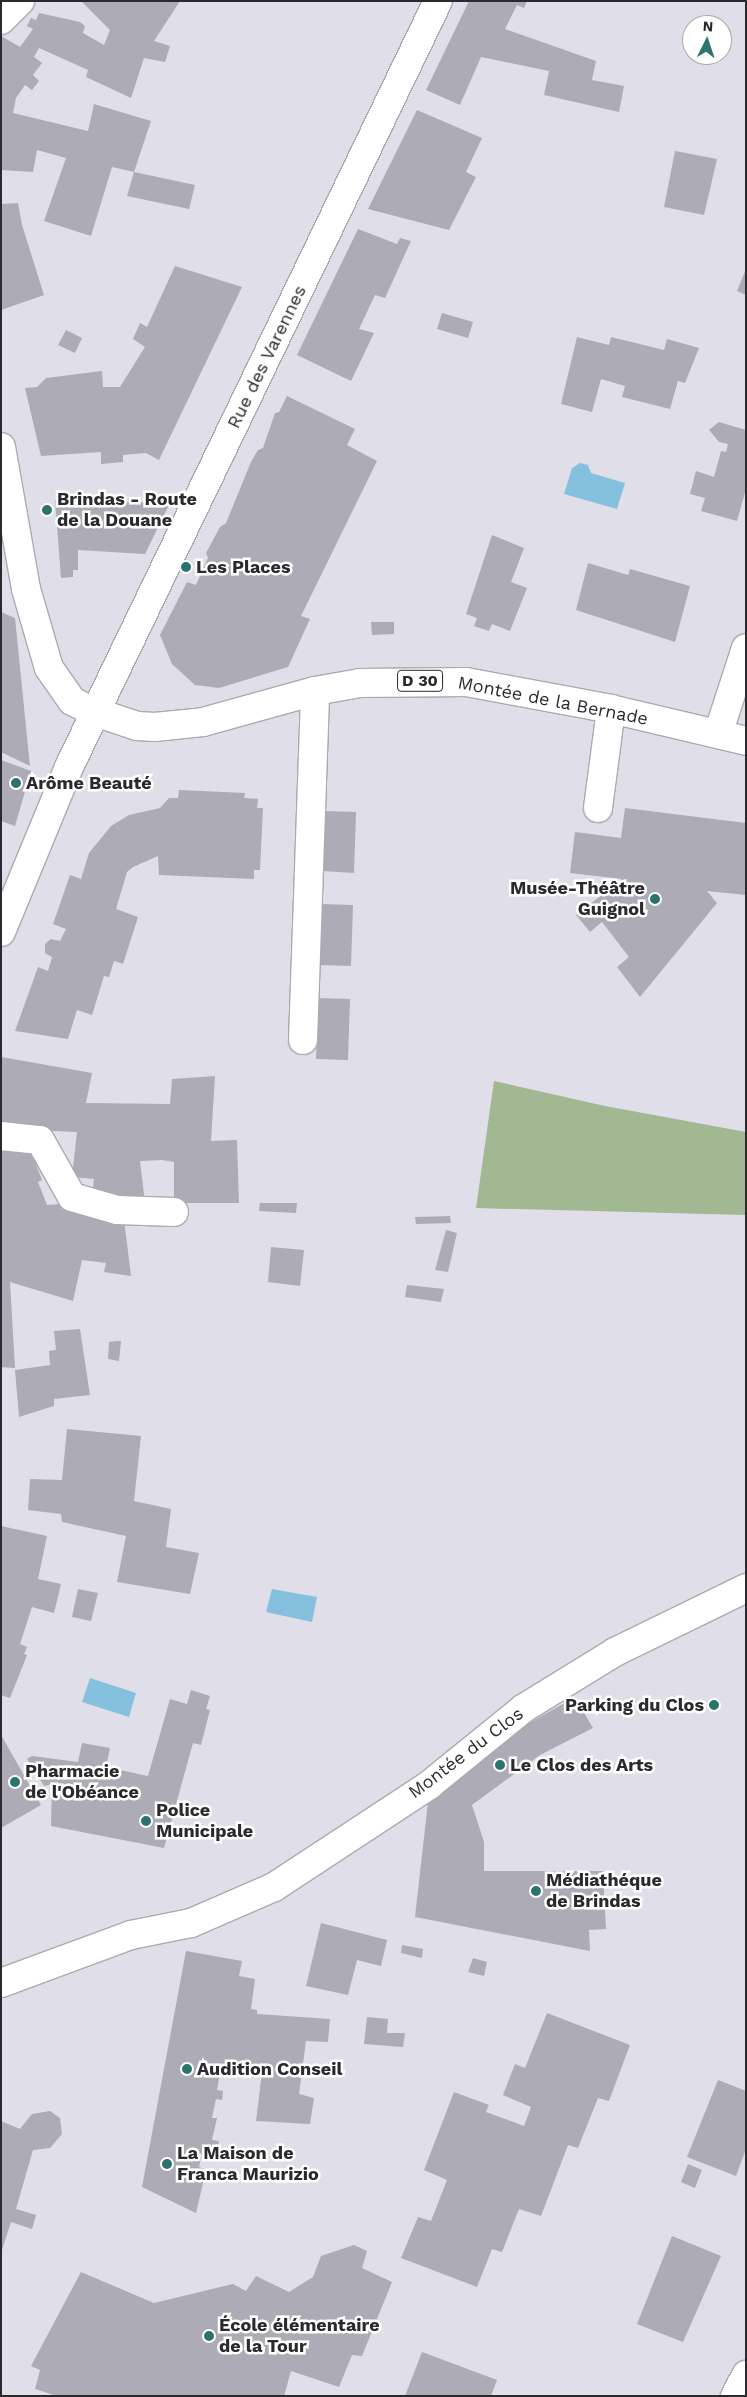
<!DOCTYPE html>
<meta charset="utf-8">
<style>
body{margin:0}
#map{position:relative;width:747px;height:2397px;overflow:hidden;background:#e0dee8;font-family:"Work Sans",sans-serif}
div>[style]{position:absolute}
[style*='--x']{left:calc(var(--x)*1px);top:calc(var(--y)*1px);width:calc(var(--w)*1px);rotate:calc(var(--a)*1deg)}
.green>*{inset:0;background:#a1b893}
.water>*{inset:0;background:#85c1de}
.building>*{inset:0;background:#adabb5}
.roads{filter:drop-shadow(1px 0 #aca9b3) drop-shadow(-1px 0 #aca9b3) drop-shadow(0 1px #aca9b3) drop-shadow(0 -1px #aca9b3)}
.minor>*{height:28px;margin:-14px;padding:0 14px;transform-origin:14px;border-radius:14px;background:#fff}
.major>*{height:28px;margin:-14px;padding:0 14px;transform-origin:14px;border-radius:14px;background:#fff}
.dots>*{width:14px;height:14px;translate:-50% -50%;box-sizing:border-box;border:2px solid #fff;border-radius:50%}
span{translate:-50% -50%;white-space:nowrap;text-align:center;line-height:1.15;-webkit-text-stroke:5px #fff;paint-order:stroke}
.shield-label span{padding:1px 4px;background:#fff;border:1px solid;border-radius:4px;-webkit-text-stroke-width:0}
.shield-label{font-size:16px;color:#2a292d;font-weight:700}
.street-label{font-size:18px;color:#2a292d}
.poi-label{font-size:18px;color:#2a292d;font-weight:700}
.left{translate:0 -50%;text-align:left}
.right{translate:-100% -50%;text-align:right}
.frame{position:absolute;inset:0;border:2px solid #2a292d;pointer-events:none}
.north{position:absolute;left:682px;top:15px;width:50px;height:50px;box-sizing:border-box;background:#fff;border:1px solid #aaa9ab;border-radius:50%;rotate:4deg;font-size:14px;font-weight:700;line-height:20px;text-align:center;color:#2a292d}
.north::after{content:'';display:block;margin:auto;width:18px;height:22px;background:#2a736f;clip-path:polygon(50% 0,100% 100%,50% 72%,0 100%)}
</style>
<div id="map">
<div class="green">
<i style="clip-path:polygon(494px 1081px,605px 1106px,746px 1132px,746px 1215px,476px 1208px)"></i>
</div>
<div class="water">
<i style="clip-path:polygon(580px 463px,588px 465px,591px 473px,625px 483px,617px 509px,564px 494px,572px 468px)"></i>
<i style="clip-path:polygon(272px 1589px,317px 1597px,312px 1622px,266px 1612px)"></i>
<i style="clip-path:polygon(90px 1678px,136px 1693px,129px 1717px,82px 1702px)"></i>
</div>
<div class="building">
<i style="clip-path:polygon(81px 1px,180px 1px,154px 41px,170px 46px,165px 62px,144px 58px,131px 98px,86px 77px,88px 70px,39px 48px,34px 57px,42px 63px,33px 75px,39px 81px,32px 90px,25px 85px,16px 98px,13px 113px,88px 131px,94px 104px,151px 121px,134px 172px,195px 185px,189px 209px,127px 196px,134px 172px,112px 167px,91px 236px,44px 221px,66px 158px,37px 150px,33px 172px,1px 170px,1px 36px,20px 47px,33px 29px,27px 26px,31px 18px,36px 20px,39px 13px,80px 22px,85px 26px,83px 33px,104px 45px,110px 30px)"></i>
<i style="clip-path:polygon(469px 1px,527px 1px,524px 8px,517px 5px,505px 29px,596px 61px,592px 80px,624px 86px,619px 112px,544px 95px,549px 71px,481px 57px,460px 105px,426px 90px)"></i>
<i style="clip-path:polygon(417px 110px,482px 138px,466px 172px,476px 177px,449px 230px,368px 209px)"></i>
<i style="clip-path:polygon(675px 151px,717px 159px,704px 215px,664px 207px)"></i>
<i style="clip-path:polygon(18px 203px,22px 225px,44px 295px,1px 310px,1px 204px)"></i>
<i style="clip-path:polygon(358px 229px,397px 244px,400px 238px,411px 241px,385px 298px,375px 295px,359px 329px,374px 333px,351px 381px,297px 355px)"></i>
<i style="clip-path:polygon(175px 266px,242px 287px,159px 460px,146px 453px,123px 455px,123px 462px,101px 464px,101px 452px,41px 456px,25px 388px,37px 387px,46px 378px,102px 371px,103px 387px,120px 387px,145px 347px,133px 339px,140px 323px,147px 327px)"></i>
<i style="clip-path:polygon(746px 269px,746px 295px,737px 291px)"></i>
<i style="clip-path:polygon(442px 313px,473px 322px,468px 338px,437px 329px)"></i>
<i style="clip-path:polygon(66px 330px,82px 338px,75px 353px,58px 345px)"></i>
<i style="clip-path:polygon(577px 337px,609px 345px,611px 337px,664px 350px,667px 339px,699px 348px,685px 383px,678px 381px,670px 409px,622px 397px,625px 386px,601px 379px,592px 412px,561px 404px)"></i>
<i style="clip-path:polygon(287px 396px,355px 429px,347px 445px,377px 461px,301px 616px,310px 619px,288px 667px,219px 688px,195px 685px,172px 664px,160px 635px,187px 582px,196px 585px,208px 558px,206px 553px,220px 527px,226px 523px,251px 462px,258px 450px,263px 448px,275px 413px,279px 412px)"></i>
<i style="clip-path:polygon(719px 422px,746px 430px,746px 489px,737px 521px,701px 511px,705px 498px,690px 494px,696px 471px,714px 477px,721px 451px,726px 452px,728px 444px,719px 442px,709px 430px)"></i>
<i style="clip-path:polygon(55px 500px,170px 503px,145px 554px,78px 550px,78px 570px,73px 570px,73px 577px,61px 578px)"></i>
<i style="clip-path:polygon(492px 535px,524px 548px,511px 582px,527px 588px,510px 631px,492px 624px,489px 631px,474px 626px,477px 618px,466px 614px)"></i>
<i style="clip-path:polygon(588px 563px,628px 575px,630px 569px,690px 586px,675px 642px,576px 610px)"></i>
<i style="clip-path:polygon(1px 612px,15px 618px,30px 766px,1px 752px)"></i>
<i style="clip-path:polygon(371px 622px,394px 622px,394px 634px,372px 635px)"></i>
<i style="clip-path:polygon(1px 760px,31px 771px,15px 826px,1px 821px)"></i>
<i style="clip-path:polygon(179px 790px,245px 793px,244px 798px,258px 799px,257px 808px,263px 808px,260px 870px,254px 870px,254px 879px,159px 875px,158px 856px,133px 867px,127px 872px,116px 909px,138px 917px,123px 964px,114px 961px,109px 977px,104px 976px,92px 1015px,77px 1010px,68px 1039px,15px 1031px,38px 967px,48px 971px,52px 957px,45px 953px,45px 944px,51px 939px,60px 941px,66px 929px,53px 924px,70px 875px,81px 879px,89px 853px,111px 826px,129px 815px,160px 808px,169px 798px,178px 798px)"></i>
<i style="clip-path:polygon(625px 808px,746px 823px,746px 895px,707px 891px,717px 903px,640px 997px,617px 967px,629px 957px,602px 922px,590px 932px,576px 915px,622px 879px,570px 873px,575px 832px,621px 838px)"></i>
<i style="clip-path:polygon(324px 811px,356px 812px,354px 873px,322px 871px)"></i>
<i style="clip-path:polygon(321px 904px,353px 905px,351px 966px,319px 965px)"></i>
<i style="clip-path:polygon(318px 998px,350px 999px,348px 1060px,316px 1059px)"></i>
<i style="clip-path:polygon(1px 1057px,92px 1073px,86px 1103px,170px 1104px,172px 1079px,215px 1076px,211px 1141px,237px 1140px,239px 1203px,174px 1203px,174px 1162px,162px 1160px,140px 1161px,145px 1203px,118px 1202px,93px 1188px,94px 1179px,72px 1177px,77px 1132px,30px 1130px,1px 1124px)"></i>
<i style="clip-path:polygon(1px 1145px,30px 1149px,42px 1180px,38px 1182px,47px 1205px,61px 1204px,61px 1209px,124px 1219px,131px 1276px,104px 1272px,106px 1263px,82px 1260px,73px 1301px,10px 1282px,15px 1368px,1px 1367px)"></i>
<i style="clip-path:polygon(260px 1203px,297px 1203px,296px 1213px,259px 1211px)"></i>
<i style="clip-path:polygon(450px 1216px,451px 1223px,416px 1224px,415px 1217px)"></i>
<i style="clip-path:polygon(446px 1230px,457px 1233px,448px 1272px,435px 1270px)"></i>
<i style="clip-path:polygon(271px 1247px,304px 1250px,300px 1286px,268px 1282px)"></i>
<i style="clip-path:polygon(407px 1285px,444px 1289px,441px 1302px,405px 1297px)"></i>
<i style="clip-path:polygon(80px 1329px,90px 1395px,54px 1399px,54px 1406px,19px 1417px,15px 1370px,50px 1365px,49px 1351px,56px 1350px,54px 1331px)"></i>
<i style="clip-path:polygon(116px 1341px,121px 1341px,119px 1361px,108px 1359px,109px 1342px)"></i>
<i style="clip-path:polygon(67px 1429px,141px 1436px,134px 1501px,171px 1509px,166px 1547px,199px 1553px,190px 1594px,117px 1582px,126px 1536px,62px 1522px,61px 1514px,28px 1510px,30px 1479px,62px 1480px)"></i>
<i style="clip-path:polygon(1px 1526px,47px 1536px,38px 1579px,61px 1584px,54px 1613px,32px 1607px,20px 1644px,27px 1647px,24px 1654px,27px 1655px,10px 1698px,1px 1695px)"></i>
<i style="clip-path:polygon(78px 1589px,98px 1593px,91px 1621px,72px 1617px)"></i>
<i style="clip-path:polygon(191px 1690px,210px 1696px,206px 1709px,210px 1710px,201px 1745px,193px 1743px,164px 1848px,51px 1826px,52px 1784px,44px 1786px,27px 1759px,32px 1756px,78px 1762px,82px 1743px,110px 1748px,106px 1767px,148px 1776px,170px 1699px,187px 1704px)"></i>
<i style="clip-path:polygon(575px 1697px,593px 1728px,540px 1755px,472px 1805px,484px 1842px,484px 1871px,603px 1871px,606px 1929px,589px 1930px,590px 1951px,415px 1917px,428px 1802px,522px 1727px)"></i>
<i style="clip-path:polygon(1px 1735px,41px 1805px,1px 1828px)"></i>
<i style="clip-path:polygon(321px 1923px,387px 1940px,381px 1966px,357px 1960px,348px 1995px,306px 1986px)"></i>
<i style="clip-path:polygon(402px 1945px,423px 1949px,422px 1958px,401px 1953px)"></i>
<i style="clip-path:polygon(186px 1951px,242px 1961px,239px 1976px,255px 1979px,251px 2009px,257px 2010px,257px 2014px,330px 2019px,328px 2042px,306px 2041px,299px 2094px,314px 2098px,310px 2124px,256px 2121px,262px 2072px,253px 2075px,234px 2067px,233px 2075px,220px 2073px,217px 2090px,223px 2091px,222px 2100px,216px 2099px,212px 2118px,217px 2118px,212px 2140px,219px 2141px,215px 2159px,202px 2153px,199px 2167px,206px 2170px,196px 2213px,142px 2187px)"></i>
<i style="clip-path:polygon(473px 1958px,487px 1962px,484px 1976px,468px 1972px)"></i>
<i style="clip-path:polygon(547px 2013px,630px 2045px,609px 2101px,598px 2098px,578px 2148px,568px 2145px,541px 2216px,519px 2209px,502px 2252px,492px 2249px,477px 2287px,401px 2258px,418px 2217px,431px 2221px,447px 2180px,424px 2170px,454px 2092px,489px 2105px,486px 2112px,524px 2126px,531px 2107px,503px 2095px,515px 2064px,525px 2068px)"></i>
<i style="clip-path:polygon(367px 2017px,388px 2019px,387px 2033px,405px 2033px,403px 2047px,364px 2044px)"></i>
<i style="clip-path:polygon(718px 2080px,746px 2091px,746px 2149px,736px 2176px,687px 2157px)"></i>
<i style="clip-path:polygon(50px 2111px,60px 2118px,62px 2134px,50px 2148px,33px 2150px,16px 2209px,36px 2215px,32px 2229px,11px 2222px,1px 2253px,1px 2121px,20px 2129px,32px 2114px)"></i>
<i style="clip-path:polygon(688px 2164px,702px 2170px,695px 2188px,681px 2182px)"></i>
<i style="clip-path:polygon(672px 2236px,721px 2256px,683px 2342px,637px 2324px)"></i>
<i style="clip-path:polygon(354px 2245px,367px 2251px,362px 2268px,392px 2282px,362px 2356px,352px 2355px,339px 2387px,291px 2371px,284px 2396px,57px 2396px,35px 2389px,40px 2370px,31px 2366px,81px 2272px,154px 2303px,233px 2284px,246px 2291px,256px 2276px,289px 2292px,313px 2277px,321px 2256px)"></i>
<i style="clip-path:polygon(422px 2352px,497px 2380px,491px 2396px,405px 2396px)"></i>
</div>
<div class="roads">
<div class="minor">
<i style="--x:1;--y:20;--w:27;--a:-45"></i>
<i style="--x:718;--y:734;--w:90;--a:-72"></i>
<i style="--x:598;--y:808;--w:100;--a:-82.5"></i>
<i style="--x:1;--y:932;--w:178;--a:-67.6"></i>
<i style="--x:69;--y:767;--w:850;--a:-64.28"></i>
<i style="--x:303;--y:1040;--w:349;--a:-88"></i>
<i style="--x:1;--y:1136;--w:39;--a:6"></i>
<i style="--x:40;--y:1140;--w:65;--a:60.7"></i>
<i style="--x:72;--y:1197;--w:47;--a:16.1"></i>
<i style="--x:117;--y:1210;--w:57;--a:2"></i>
<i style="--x:1;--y:1983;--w:139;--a:-20.3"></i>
<i style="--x:131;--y:1935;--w:61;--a:-11.3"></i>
<i style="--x:191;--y:1923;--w:90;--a:-23.4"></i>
<i style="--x:274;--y:1887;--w:186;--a:-33.3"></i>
<i style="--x:429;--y:1785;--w:122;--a:-39"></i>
<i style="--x:524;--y:1708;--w:107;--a:-31.6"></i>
<i style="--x:615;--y:1652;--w:146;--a:-26"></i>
<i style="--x:735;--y:2396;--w:24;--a:-62"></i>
</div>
<div class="major">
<i style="--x:1;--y:447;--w:144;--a:80"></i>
<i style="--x:26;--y:589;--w:82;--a:73.8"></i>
<i style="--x:49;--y:668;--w:40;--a:55.1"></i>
<i style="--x:72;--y:701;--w:25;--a:26"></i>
<i style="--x:95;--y:712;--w:44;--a:18.4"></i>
<i style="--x:137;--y:726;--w:18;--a:3"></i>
<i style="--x:155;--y:727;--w:48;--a:-5.9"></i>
<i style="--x:203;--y:722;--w:116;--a:-15.5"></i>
<i style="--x:315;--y:691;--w:46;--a:-10.1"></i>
<i style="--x:360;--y:683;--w:106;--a:-0.5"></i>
<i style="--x:466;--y:682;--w:147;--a:10.5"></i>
<i style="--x:611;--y:709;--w:139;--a:13.3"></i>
</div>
</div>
<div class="dots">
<i style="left:47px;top:510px;background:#2a736f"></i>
<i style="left:186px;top:567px;background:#2a736f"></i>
<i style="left:16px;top:783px;background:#2a736f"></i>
<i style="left:655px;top:899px;background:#2a736f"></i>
<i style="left:714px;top:1705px;background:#2a736f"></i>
<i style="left:500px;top:1765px;background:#2a736f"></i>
<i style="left:15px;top:1782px;background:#2a736f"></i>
<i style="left:146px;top:1821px;background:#2a736f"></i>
<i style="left:536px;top:1891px;background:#2a736f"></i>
<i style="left:187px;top:2069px;background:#2a736f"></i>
<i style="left:167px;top:2164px;background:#2a736f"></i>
<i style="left:209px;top:2336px;background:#2a736f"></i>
</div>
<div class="shield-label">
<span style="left:420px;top:681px">D 30</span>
</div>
<div class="street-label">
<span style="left:267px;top:357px;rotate:-64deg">Rue des Varennes</span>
<span style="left:553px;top:701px;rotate:11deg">Montée de la Bernade</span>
<span style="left:466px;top:1753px;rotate:-37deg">Montée du Clos</span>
</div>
<div class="poi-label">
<span class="left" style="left:57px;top:510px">Brindas - Route<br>de la Douane</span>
<span class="left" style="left:196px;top:567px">Les Places</span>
<span class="left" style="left:26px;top:783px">Arôme Beauté</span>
<span class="right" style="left:645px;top:899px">Musée-Théâtre<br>Guignol</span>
<span class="right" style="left:704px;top:1705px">Parking du Clos</span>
<span class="left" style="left:510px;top:1765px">Le Clos des Arts</span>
<span class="left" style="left:25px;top:1782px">Pharmacie<br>de l'Obéance</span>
<span class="left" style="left:156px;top:1821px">Police<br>Municipale</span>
<span class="left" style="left:546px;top:1891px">Médiathéque<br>de Brindas</span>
<span class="left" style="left:197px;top:2069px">Audition Conseil</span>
<span class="left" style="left:177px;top:2164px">La Maison de<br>Franca Maurizio</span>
<span class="left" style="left:219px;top:2336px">École élémentaire<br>de la Tour</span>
</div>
<div class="frame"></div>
<div class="north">N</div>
</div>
